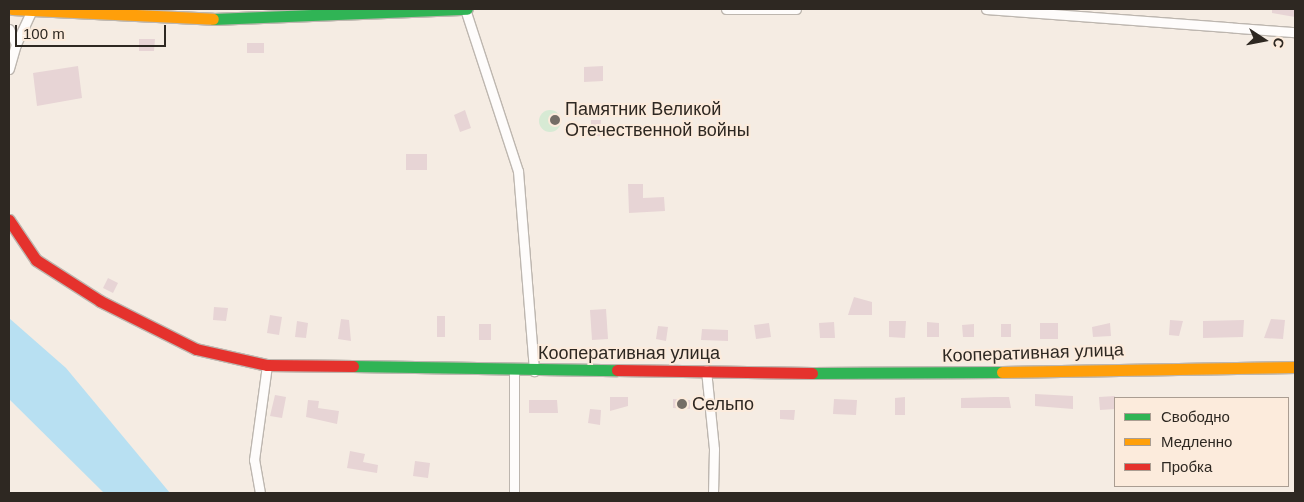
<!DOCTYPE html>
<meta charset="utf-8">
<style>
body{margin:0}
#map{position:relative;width:1304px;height:502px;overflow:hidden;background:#f5ece3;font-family:Helvetica,sans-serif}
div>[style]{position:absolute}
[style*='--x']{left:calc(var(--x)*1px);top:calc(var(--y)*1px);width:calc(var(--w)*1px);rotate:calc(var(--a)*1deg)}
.green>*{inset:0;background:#d7ead4}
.round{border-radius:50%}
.water>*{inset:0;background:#b8e0f2}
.building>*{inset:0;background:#e7d4d5}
.roads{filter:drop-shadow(1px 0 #bdb6af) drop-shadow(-1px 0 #bdb6af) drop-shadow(0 1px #bdb6af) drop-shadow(0 -1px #bdb6af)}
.street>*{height:9px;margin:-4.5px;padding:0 4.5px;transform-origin:4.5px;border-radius:4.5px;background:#fefcfb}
.fast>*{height:11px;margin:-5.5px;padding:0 5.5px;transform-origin:5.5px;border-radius:5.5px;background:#30b455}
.slow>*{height:11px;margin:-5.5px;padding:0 5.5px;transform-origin:5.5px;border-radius:5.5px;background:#ff9f0a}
.jam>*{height:11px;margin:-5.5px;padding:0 5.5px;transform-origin:5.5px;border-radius:5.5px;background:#e5322d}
.dots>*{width:14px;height:14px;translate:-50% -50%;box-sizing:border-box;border:2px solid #fcebdc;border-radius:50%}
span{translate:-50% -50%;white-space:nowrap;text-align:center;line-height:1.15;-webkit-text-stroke:4px #fcebdc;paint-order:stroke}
.poi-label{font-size:18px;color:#2e2822}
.left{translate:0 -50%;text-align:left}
.street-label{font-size:18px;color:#2e2822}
.frame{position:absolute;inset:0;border:10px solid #2e2822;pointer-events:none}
.legend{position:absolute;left:1114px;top:397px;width:175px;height:90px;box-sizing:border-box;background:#fcebdc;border:1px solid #aa9d92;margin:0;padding:6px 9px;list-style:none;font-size:15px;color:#2e2822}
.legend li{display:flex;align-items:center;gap:10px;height:25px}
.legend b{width:25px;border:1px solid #aa9d92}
.north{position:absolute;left:1239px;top:15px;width:50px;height:50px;-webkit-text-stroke:4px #fcebdc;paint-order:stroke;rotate:101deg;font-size:14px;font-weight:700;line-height:20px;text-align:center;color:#2e2822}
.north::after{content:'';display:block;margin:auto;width:18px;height:22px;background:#2e2822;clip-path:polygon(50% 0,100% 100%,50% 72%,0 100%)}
.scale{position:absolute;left:15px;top:25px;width:151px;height:22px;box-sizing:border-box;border:2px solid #2e2822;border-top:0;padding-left:6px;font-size:15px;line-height:18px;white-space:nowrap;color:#2e2822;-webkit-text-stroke:4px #fcebdc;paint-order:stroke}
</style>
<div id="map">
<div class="green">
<i class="round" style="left:539px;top:110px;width:22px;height:22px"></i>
</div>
<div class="water">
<i style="clip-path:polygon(9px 318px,66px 368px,170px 493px,104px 493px,9px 399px)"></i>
</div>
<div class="building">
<i style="clip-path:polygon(1272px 9px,1295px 9px,1295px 17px,1272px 13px)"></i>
<i style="clip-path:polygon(139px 39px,155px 39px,154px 51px,139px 51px)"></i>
<i style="clip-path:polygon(247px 43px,264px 43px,264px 53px,247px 53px)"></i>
<i style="clip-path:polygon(78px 66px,82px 98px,37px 106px,33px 73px)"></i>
<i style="clip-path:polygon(603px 66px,603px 81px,584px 82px,584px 67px)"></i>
<i style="clip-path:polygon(465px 110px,471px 128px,460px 132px,454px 115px)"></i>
<i style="clip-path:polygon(591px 120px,601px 120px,600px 136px,591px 136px)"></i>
<i style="clip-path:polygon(406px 154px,427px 154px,427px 170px,406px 170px)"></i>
<i style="clip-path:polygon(628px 184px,643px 184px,643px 198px,664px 197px,665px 211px,629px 213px)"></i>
<i style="clip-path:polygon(108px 278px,118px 283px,113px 293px,103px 288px)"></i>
<i style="clip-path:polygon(854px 297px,872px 302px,872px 315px,848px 315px)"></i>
<i style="clip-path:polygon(214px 307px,228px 308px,226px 321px,213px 320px)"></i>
<i style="clip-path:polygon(606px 309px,608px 339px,592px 340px,590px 310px)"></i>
<i style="clip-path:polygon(270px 315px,282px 317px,279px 335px,267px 333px)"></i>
<i style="clip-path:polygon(437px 316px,445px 316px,445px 337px,437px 337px)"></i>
<i style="clip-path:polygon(341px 319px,349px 320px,351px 341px,338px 339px)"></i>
<i style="clip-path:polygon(1271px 319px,1285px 320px,1283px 339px,1264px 338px)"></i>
<i style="clip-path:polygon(1170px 320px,1183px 321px,1179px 336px,1169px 335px)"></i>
<i style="clip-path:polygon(1244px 320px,1243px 337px,1203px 338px,1203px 321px)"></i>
<i style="clip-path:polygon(297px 321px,308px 323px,306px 338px,295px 337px)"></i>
<i style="clip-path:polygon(889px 321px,906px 321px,905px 338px,889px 337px)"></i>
<i style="clip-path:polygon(834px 322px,835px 338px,820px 338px,819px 323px)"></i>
<i style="clip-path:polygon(927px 322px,939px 323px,939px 337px,927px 337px)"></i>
<i style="clip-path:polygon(769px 323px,771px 337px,756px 339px,754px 325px)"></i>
<i style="clip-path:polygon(1040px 323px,1058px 323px,1058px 339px,1040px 339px)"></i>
<i style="clip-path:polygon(1110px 323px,1111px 336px,1093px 337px,1092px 327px)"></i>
<i style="clip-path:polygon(479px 324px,491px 324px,491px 340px,479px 340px)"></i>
<i style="clip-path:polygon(974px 324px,974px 337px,963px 337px,962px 325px)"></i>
<i style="clip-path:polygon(1001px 324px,1011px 324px,1011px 337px,1001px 337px)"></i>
<i style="clip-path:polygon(658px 326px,668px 327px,666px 341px,656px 339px)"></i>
<i style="clip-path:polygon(702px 329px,728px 330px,728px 341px,701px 340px)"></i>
<i style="clip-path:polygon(1035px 394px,1073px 396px,1073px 409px,1035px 406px)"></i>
<i style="clip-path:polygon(275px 395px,286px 397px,282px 418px,270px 416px)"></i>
<i style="clip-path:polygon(1115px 396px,1115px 409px,1100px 410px,1099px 397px)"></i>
<i style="clip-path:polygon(610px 397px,628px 397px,628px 406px,610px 411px)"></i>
<i style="clip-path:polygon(905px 397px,905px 415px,895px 415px,895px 398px)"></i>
<i style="clip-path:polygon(994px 397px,1009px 397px,1011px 408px,961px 408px,961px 398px)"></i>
<i style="clip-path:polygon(673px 399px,690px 400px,690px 409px,673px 408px)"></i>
<i style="clip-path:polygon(834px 399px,857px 400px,856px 415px,833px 414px)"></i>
<i style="clip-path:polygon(308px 400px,319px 401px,318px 408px,339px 411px,337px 424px,306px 417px)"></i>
<i style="clip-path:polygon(529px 400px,557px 400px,558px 413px,529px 413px)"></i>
<i style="clip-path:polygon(590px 409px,601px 410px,600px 425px,588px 423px)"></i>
<i style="clip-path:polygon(780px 410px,795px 410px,794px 420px,780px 419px)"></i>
<i style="clip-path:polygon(350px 451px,365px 454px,363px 462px,378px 465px,377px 473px,347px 468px)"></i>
<i style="clip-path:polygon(415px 461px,430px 463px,428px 478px,413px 476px)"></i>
</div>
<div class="roads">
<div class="street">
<i style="--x:465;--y:9;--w:170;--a:71.9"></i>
<i style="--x:518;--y:171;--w:201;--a:85.4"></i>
<i style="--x:726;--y:9;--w:70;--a:0"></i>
<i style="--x:986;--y:9;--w:310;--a:4.3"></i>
<i style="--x:9;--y:29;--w:17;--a:65"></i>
<i style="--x:16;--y:44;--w:26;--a:106"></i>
<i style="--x:16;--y:44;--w:35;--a:-65"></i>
<i style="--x:706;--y:370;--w:79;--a:84.2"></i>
<i style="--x:714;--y:449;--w:44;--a:91.3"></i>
<i style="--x:260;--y:493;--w:34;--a:-100"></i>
<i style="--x:254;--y:460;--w:96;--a:-82.2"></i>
<i style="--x:514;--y:493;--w:124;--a:-90"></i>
</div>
<div class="fast">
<i style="--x:213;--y:19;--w:254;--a:-2.3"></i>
<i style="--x:353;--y:366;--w:264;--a:0.9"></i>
<i style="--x:812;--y:373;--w:190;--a:-0.3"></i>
</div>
<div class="slow">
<i style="--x:12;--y:9;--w:201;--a:2.8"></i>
<i style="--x:1002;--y:372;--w:293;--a:-1"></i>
</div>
<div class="jam">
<i style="--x:9;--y:220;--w:48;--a:56"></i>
<i style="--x:36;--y:260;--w:76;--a:32.6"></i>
<i style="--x:100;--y:301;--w:107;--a:26.6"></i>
<i style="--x:196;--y:349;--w:73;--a:12.7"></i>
<i style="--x:267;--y:365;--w:86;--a:0.7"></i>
<i style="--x:617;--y:370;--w:195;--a:0.9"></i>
</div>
</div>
<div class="dots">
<i style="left:555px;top:120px;background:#746d66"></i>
<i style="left:682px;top:404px;background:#746d66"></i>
</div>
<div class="poi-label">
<span class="left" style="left:565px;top:120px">Памятник Великой<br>Отечественной войны</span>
<span class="left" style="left:692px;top:404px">Сельпо</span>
</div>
<div class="street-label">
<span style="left:629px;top:353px">Кооперативная улица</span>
<span style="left:1033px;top:353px;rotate:-2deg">Кооперативная улица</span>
</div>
<div class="frame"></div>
<ul class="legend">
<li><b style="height:6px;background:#30b455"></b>Свободно</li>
<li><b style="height:6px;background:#ff9f0a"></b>Медленно</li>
<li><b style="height:6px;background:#e5322d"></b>Пробка</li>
</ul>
<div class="north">С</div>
<div class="scale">100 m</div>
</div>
